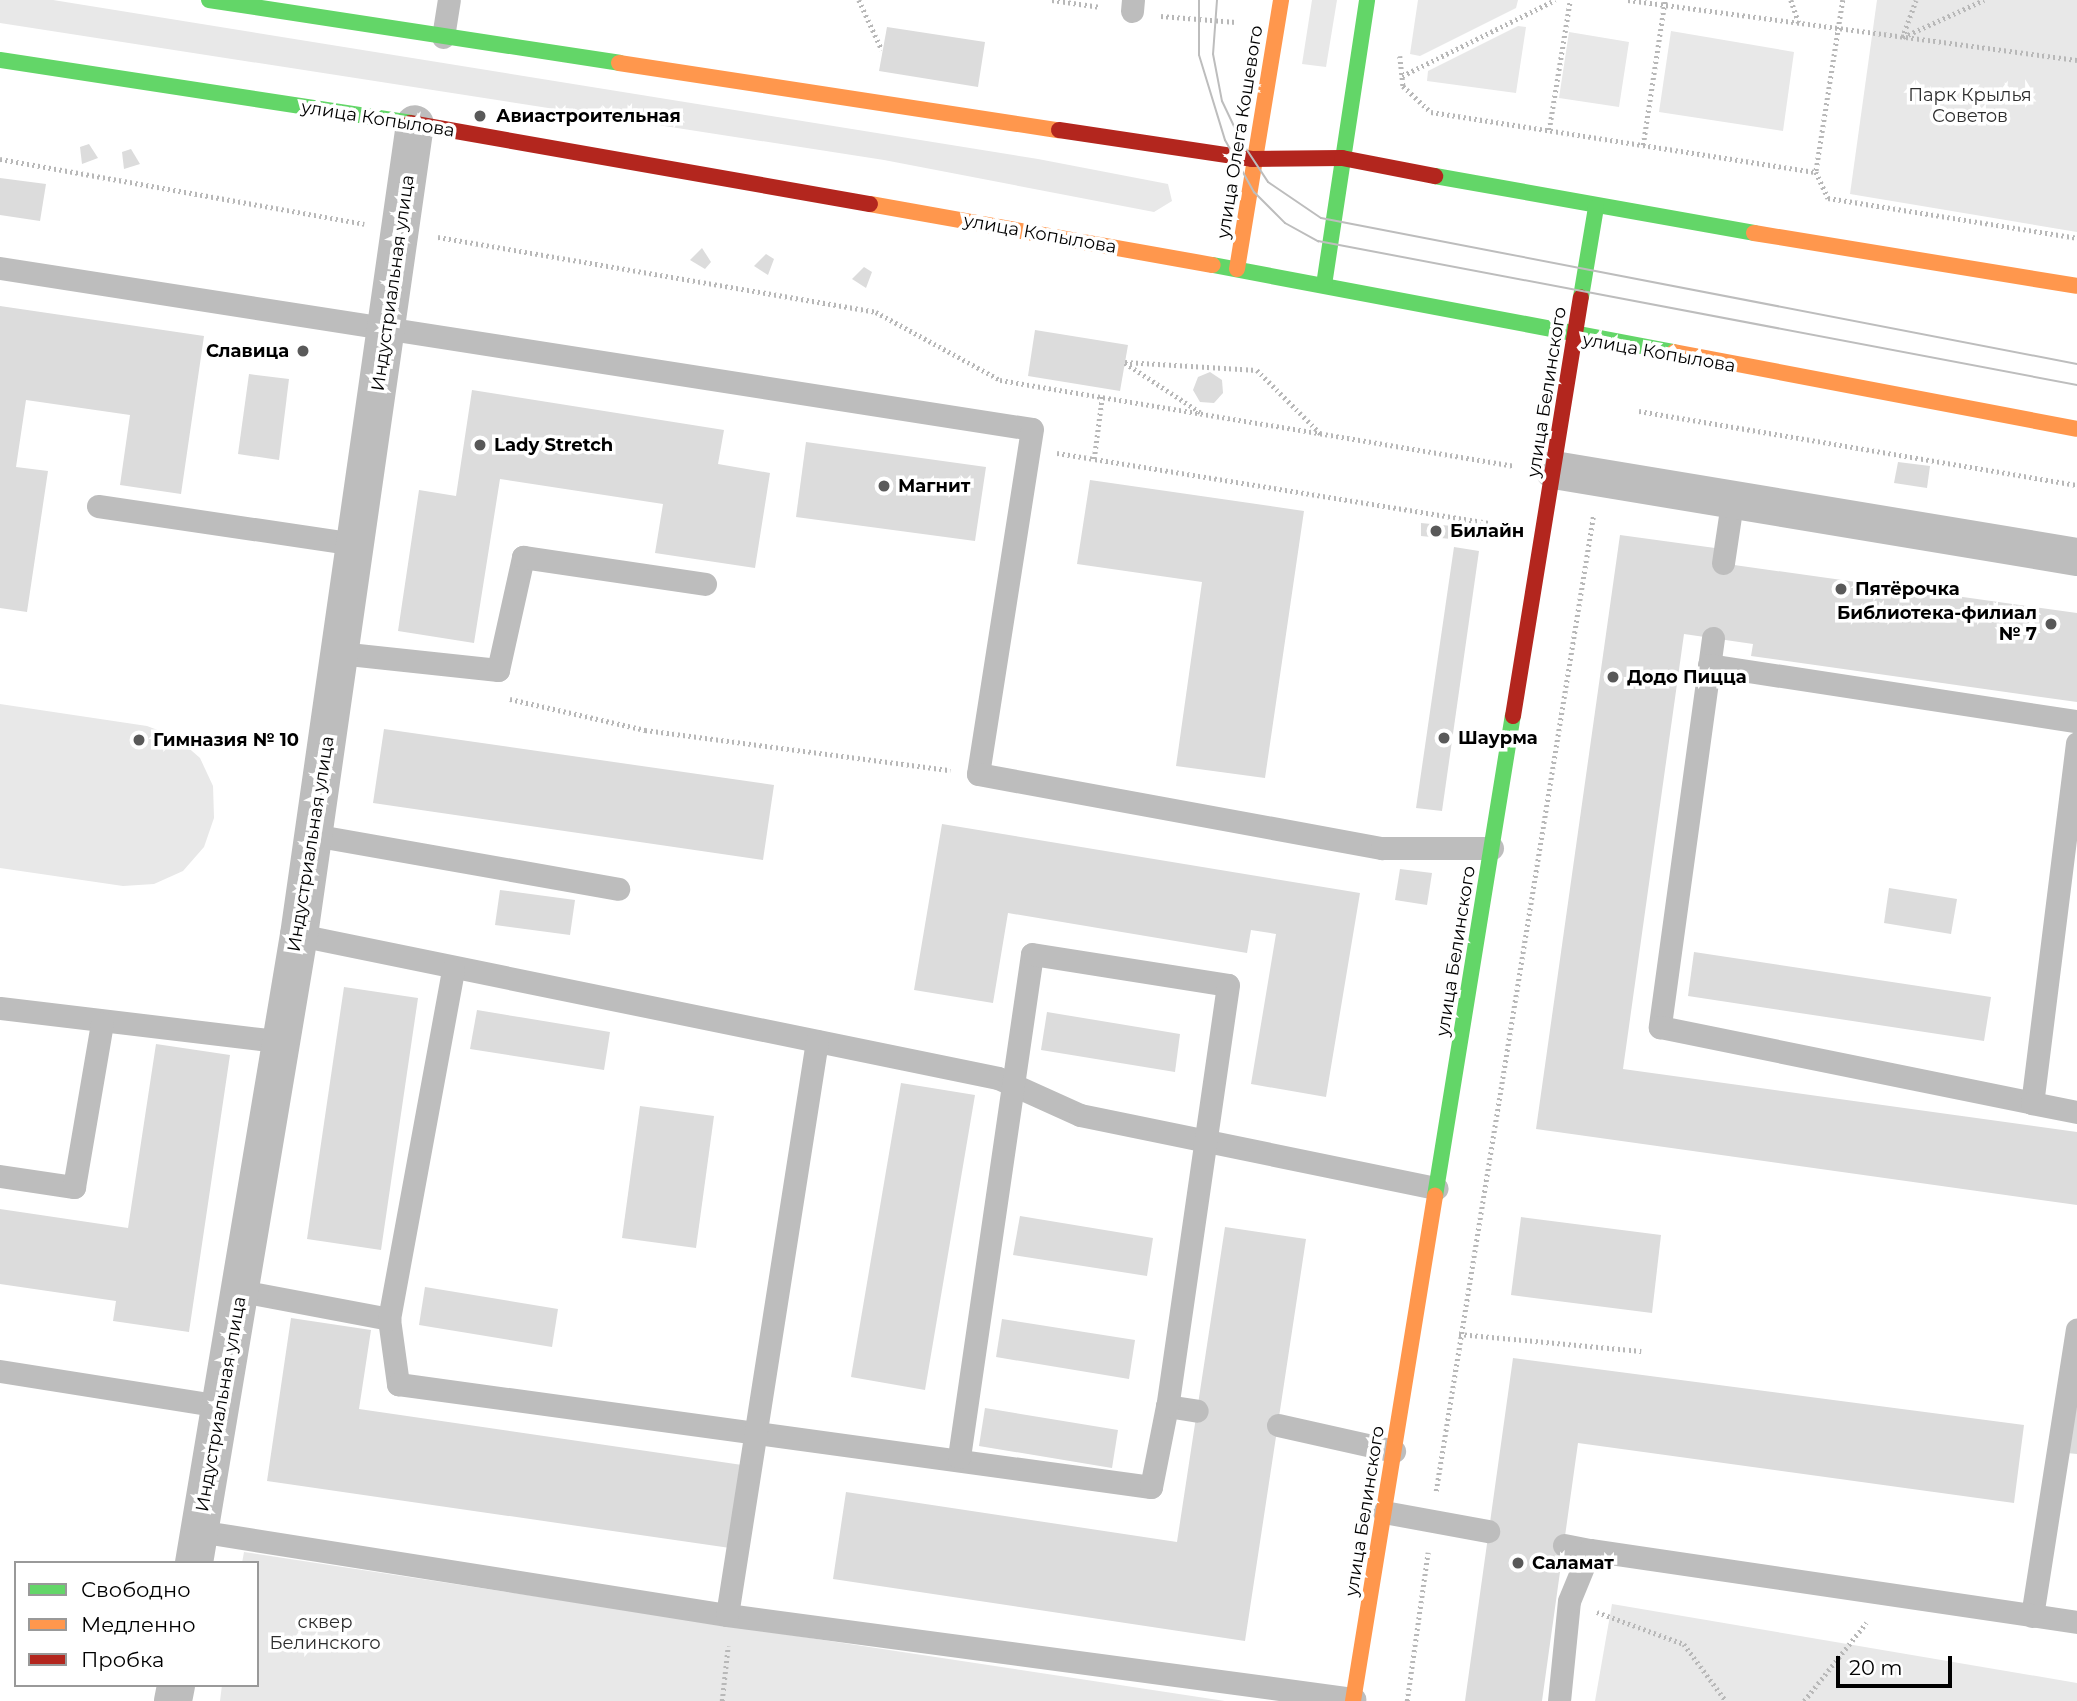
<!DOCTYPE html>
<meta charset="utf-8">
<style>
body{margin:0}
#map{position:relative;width:2077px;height:1701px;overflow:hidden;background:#fff;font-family:Montserrat,sans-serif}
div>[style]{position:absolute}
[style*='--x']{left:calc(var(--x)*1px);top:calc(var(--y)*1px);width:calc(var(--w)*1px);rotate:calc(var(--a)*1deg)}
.green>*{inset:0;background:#e8e8e8}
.building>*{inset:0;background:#dcdcdc}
.path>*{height:4.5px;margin-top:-2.25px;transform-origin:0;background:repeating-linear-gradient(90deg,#b8b8b8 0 2px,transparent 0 5.5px)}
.lane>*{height:23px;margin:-11.5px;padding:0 11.5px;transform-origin:11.5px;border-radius:11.5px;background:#bdbdbd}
.street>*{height:38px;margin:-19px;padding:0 19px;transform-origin:19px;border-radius:19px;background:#bdbdbd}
.fast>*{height:16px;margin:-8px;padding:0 8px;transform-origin:8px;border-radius:8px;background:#63d668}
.slow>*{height:16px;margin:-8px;padding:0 8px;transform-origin:8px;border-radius:8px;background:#ff974d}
.jam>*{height:16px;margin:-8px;padding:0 8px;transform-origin:8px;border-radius:8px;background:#b3261e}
.tram>*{height:2px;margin:-1px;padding:0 1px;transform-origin:1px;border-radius:1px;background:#bdbdbd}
.dots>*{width:19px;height:19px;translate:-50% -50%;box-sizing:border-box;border:4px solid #fff;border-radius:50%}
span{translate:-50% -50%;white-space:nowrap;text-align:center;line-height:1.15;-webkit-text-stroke:7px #fff;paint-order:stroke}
.park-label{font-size:18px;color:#2d2d2d}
.poi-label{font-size:18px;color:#000;font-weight:700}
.left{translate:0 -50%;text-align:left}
.right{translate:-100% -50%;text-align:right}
.street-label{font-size:18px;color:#000}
.legend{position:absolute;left:14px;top:1561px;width:245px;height:126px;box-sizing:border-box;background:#fff;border:2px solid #999;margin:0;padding:9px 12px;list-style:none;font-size:21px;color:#000}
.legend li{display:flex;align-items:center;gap:14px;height:35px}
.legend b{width:35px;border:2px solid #999}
.scale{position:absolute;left:1836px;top:1656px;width:116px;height:32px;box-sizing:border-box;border:4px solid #000;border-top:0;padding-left:9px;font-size:21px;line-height:24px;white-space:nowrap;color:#000;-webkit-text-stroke:5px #fff;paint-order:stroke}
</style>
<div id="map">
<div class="green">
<i style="clip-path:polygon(0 0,53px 0,1038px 159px,1168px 184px,1172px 201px,1154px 212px,884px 160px,0 23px)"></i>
<i style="clip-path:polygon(1312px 0,1337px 0,1326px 67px,1302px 64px)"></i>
<i style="clip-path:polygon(1418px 0,1518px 0,1516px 8px,1420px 56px,1410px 54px)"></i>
<i style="clip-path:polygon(1877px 0,2077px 0,2077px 232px,1850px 194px)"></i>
<i style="clip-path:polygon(1518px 26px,1526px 27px,1516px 93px,1427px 81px,1428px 71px)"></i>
<i style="clip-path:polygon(1671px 31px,1794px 52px,1783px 131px,1659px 112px)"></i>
<i style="clip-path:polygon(1569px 32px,1629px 42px,1619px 107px,1559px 98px)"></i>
<i style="clip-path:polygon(0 704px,147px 726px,176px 737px,200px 758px,213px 786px,214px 818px,204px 847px,183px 871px,154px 884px,123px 886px,0 868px)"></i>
<i style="clip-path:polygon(244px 1552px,1225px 1701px,220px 1701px,222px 1685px,257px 1685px,257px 1563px,242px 1563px)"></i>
<i style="clip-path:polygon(1612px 1604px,2077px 1683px,2077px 1701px,1595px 1701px)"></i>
</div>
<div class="building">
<i style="clip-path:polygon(887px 27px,985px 42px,978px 87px,879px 71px)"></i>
<i style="clip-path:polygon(89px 144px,98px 158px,82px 164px,80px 147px)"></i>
<i style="clip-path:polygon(131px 149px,140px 164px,124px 169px,122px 152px)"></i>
<i style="clip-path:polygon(0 178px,46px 184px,40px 221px,0 215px)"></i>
<i style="clip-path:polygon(702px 248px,711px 262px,705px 269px,690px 260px)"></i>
<i style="clip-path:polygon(766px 254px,774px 259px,768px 275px,754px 266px)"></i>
<i style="clip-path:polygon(864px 267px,872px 272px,866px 288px,852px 279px)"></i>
<i style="clip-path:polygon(0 306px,204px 336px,181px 494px,120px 485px,130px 415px,26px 400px,16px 467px,48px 471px,27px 612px,0 608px)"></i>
<i style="clip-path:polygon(1035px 330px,1128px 345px,1120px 391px,1028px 376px)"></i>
<i style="clip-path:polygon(1210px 372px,1222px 380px,1223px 393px,1214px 403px,1200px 402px,1193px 390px,1198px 377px)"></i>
<i style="clip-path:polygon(249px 374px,289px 379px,279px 460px,238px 454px)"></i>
<i style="clip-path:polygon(472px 390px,724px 430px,718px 464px,770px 473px,755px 568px,655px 553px,663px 504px,500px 479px,474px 643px,398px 631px,419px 490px,456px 496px)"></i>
<i style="clip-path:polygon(806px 442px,986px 467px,975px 541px,796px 517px)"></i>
<i style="clip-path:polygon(1898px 462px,1930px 466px,1927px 488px,1894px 483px)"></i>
<i style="clip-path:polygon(1090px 480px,1304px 511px,1265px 778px,1176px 766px,1202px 582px,1077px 564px)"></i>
<i style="clip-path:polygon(1421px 523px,1452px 526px,1451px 539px,1421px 536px)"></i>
<i style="clip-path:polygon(1620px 535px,1715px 548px,1713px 562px,2077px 613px,2077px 702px,1751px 656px,1753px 644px,1684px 634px,1623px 1069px,2077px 1132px,2077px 1205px,1536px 1129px)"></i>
<i style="clip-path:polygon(1454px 547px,1479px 551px,1442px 811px,1416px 808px)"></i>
<i style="clip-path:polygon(384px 729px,774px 785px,763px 860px,373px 803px)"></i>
<i style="clip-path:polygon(942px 824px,1360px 893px,1326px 1097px,1251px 1084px,1276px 934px,1251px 930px,1247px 953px,1008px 913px,993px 1003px,914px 990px)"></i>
<i style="clip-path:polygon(1400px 869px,1432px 873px,1427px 905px,1395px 900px)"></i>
<i style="clip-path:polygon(1889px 888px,1957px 899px,1951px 934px,1884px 923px)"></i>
<i style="clip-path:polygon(500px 890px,575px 900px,570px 935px,495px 925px)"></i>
<i style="clip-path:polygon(1694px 952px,1991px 997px,1984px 1041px,1688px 996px)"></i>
<i style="clip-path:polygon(344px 987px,418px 998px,381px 1250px,307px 1239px)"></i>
<i style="clip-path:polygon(477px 1010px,610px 1032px,604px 1070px,470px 1049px)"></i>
<i style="clip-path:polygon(1047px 1012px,1180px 1034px,1175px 1072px,1041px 1050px)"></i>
<i style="clip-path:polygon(156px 1044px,230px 1055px,189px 1332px,113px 1321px,116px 1301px,0 1284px,0 1209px,128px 1228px)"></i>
<i style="clip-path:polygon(901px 1083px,975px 1095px,925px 1390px,851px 1377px)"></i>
<i style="clip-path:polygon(640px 1106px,714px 1116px,696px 1248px,622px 1238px)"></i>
<i style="clip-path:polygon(1020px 1216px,1153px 1238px,1147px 1276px,1013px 1255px)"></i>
<i style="clip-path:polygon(1521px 1217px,1661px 1235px,1652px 1313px,1511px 1295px)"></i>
<i style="clip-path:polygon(1225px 1227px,1306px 1239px,1245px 1641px,833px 1579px,846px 1492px,1177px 1542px)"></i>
<i style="clip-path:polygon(425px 1287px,558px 1309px,552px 1347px,419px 1325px)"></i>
<i style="clip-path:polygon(291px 1318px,371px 1330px,359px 1409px,749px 1466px,737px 1549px,267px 1481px)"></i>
<i style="clip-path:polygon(1002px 1319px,1135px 1340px,1129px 1379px,996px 1357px)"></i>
<i style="clip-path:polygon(1513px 1358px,2024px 1425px,2014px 1503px,1578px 1443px,1542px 1701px,1465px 1701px)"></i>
<i style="clip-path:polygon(2077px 1396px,2077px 1454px,2067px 1453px)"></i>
<i style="clip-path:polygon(985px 1408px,1118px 1430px,1112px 1468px,979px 1446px)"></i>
</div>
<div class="path">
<i style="--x:859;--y:0;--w:55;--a:65.3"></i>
<i style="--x:1052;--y:0;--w:49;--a:8.1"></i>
<i style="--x:1628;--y:0;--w:453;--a:7.6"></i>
<i style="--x:1791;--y:0;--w:24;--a:71"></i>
<i style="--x:1843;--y:0;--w:174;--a:98.9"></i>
<i style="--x:1816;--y:172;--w:29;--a:65"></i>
<i style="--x:1828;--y:198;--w:252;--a:9.1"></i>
<i style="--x:1161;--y:16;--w:75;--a:4.6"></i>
<i style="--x:1903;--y:37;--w:89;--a:-24.6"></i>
<i style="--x:1902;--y:38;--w:40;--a:-69.8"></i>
<i style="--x:1400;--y:56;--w:30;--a:84"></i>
<i style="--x:1403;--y:86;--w:38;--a:43"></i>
<i style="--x:1431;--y:112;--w:390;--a:8.9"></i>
<i style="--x:1402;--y:76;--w:171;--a:-26.4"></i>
<i style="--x:1549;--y:130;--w:132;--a:-80.8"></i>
<i style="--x:1643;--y:145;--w:147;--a:-81.4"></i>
<i style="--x:0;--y:159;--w:370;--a:10.1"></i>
<i style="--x:438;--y:237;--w:444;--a:9.7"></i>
<i style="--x:876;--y:312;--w:141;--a:28.7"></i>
<i style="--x:1000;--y:380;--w:522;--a:9.48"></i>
<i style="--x:1125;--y:362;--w:132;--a:3.5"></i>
<i style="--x:1257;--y:370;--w:91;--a:45"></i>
<i style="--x:1125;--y:363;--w:90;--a:33.2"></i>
<i style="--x:1639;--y:411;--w:444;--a:9.6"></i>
<i style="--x:1057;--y:453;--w:439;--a:9.2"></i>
<i style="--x:1094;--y:459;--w:63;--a:-82.6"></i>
<i style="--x:510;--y:699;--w:139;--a:12.9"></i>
<i style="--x:645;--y:730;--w:308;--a:7.5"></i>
<i style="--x:1459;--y:1334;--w:183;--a:5.3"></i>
<i style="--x:1436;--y:1491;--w:987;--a:-80.84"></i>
<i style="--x:1597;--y:1612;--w:93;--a:20.2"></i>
<i style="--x:1684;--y:1644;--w:71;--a:53.6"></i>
<i style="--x:722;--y:1701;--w:55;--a:-83.8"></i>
<i style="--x:1407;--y:1701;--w:150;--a:-82"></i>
<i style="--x:1804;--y:1701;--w:100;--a:-51.5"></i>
</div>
<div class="lane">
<i style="--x:1132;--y:11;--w:11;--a:-85"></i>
<i style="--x:443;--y:37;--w:37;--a:-81"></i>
<i style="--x:0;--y:268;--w:1044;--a:8.87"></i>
<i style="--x:1032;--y:429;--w:349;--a:98.9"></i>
<i style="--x:978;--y:774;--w:411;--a:10.4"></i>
<i style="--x:1382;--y:848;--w:110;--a:0"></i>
<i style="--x:98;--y:506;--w:259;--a:8.4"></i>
<i style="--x:1723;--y:563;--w:68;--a:-81.5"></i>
<i style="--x:1713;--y:638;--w:393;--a:97.8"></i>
<i style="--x:1660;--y:1027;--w:380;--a:11.5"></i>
<i style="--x:339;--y:653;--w:160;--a:6.1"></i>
<i style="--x:498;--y:670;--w:116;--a:-77.5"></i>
<i style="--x:523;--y:557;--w:184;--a:8.4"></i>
<i style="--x:1709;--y:665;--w:372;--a:8.7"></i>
<i style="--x:2077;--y:743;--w:363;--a:97.1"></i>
<i style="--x:2032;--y:1103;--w:46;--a:11.3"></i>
<i style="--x:313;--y:835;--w:310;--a:10"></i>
<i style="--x:299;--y:935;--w:713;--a:11.56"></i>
<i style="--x:998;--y:1078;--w:90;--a:24.3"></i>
<i style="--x:1080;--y:1115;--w:364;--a:11.6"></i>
<i style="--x:0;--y:1008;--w:279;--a:6.8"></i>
<i style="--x:0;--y:1176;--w:75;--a:8.5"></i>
<i style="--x:74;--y:1187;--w:166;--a:-80.3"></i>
<i style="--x:241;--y:1291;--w:151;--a:10.7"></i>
<i style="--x:389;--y:1319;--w:66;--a:82.1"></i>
<i style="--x:398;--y:1384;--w:760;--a:7.79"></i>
<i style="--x:1151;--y:1487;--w:83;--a:-78.8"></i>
<i style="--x:1167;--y:1406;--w:30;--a:9"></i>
<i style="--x:389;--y:1319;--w:355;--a:-79.6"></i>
<i style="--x:0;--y:1371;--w:224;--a:9"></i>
<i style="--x:1278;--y:1425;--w:119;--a:12.6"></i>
<i style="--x:959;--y:1457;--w:508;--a:-81.74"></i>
<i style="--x:1032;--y:954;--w:198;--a:9"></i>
<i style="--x:1228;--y:985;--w:425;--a:98.2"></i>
<i style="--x:1384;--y:1512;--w:106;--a:10.4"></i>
<i style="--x:198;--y:1531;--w:536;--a:9.02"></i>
<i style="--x:727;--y:1615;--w:633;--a:7.63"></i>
<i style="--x:1564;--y:1545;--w:26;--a:11"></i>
<i style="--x:727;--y:1615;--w:581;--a:-81.09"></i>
<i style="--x:2032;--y:1616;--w:290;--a:-81.1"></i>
<i style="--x:1559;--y:1701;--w:100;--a:-84.3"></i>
<i style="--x:1569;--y:1601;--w:55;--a:-67.6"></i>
<i style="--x:1590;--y:1550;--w:492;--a:8.4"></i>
</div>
<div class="street">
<i style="--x:1554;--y:470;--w:530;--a:9.44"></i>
<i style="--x:194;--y:1563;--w:637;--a:-80.51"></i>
<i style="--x:299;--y:935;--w:819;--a:-81.86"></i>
<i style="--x:173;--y:1701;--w:16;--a:-79"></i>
</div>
<div class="fast">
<i style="--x:209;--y:0;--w:415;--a:8.7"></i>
<i style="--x:0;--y:60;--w:415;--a:8.7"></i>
<i style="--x:1435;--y:176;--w:324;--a:10.1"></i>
<i style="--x:1213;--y:265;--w:469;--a:10.7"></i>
<i style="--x:1324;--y:285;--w:288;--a:-81.4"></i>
<i style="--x:1581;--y:297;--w:91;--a:-80.5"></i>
<i style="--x:1435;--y:1196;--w:486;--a:-80.8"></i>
</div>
<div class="slow">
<i style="--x:619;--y:63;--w:445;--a:8.7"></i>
<i style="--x:870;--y:204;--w:348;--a:10.1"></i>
<i style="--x:1754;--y:233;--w:327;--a:9.3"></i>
<i style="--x:1237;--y:269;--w:273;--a:-80.7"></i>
<i style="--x:1674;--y:352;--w:410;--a:10.8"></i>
<i style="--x:1353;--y:1701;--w:512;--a:-80.78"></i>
</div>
<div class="jam">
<i style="--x:410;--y:123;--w:467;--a:10"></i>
<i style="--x:1059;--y:130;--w:195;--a:8.5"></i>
<i style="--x:1252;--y:159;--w:90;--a:-0.6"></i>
<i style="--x:1342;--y:158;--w:95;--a:11"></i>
<i style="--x:1513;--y:716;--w:424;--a:-80.8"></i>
</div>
<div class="tram">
<i style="--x:1199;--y:0;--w:55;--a:90"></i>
<i style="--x:1199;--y:55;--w:89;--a:73"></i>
<i style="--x:1225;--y:140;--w:60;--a:60.9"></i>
<i style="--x:1254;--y:192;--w:44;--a:45"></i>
<i style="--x:1285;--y:223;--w:38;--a:29"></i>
<i style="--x:1318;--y:241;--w:773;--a:10.74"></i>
<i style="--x:1217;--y:0;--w:54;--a:94.2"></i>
<i style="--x:1213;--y:54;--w:48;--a:79.2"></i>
<i style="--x:1222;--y:101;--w:44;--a:64.6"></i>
<i style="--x:1241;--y:141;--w:49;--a:56.6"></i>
<i style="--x:1268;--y:182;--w:64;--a:34.2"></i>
<i style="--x:1321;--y:218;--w:770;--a:10.93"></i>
</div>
<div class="dots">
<i style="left:480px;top:116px;background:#595959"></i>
<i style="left:303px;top:351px;background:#595959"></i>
<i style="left:480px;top:445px;background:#595959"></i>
<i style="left:884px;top:486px;background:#595959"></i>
<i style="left:1436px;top:531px;background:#595959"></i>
<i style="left:1841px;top:589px;background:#595959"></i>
<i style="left:2051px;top:624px;background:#595959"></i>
<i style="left:1613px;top:677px;background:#595959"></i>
<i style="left:1444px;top:738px;background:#595959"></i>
<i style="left:139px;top:740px;background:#595959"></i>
<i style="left:1518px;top:1563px;background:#595959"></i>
</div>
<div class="park-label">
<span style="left:1970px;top:106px">Парк Крылья<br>Советов</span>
<span style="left:325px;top:1633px">сквер<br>Белинского</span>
</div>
<div class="poi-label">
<span class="left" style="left:496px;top:116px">Авиастроительная</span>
<span class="right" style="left:289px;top:351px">Славица</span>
<span class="left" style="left:494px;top:445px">Lady Stretch</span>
<span class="left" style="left:898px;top:486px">Магнит</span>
<span class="left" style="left:1450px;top:531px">Билайн</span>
<span class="left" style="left:1855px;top:589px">Пятёрочка</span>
<span class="right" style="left:2037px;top:624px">Библиотека-филиал<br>№ 7</span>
<span class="left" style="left:1627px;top:677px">Додо Пицца</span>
<span class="left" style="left:1458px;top:738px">Шаурма</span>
<span class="left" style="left:153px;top:740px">Гимназия № 10</span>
<span class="left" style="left:1532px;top:1563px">Саламат</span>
</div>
<div class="street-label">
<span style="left:378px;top:119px;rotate:9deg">улица Копылова</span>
<span style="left:1240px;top:132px;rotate:-81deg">улица Олега Кошевого</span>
<span style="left:1040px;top:234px;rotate:10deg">улица Копылова</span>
<span style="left:393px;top:283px;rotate:-82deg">Индустриальная улица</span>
<span style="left:1659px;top:353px;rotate:10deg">улица Копылова</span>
<span style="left:1547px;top:392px;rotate:-81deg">улица Белинского</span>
<span style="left:311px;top:844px;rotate:-81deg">Индустриальная улица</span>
<span style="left:1456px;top:951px;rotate:-81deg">улица Белинского</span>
<span style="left:221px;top:1404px;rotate:-80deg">Индустриальная улица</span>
<span style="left:1365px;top:1511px;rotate:-81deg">улица Белинского</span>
</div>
<ul class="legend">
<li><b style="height:9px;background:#63d668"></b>Свободно</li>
<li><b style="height:9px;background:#ff974d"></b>Медленно</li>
<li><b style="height:9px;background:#b3261e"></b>Пробка</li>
</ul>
<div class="scale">20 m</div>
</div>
